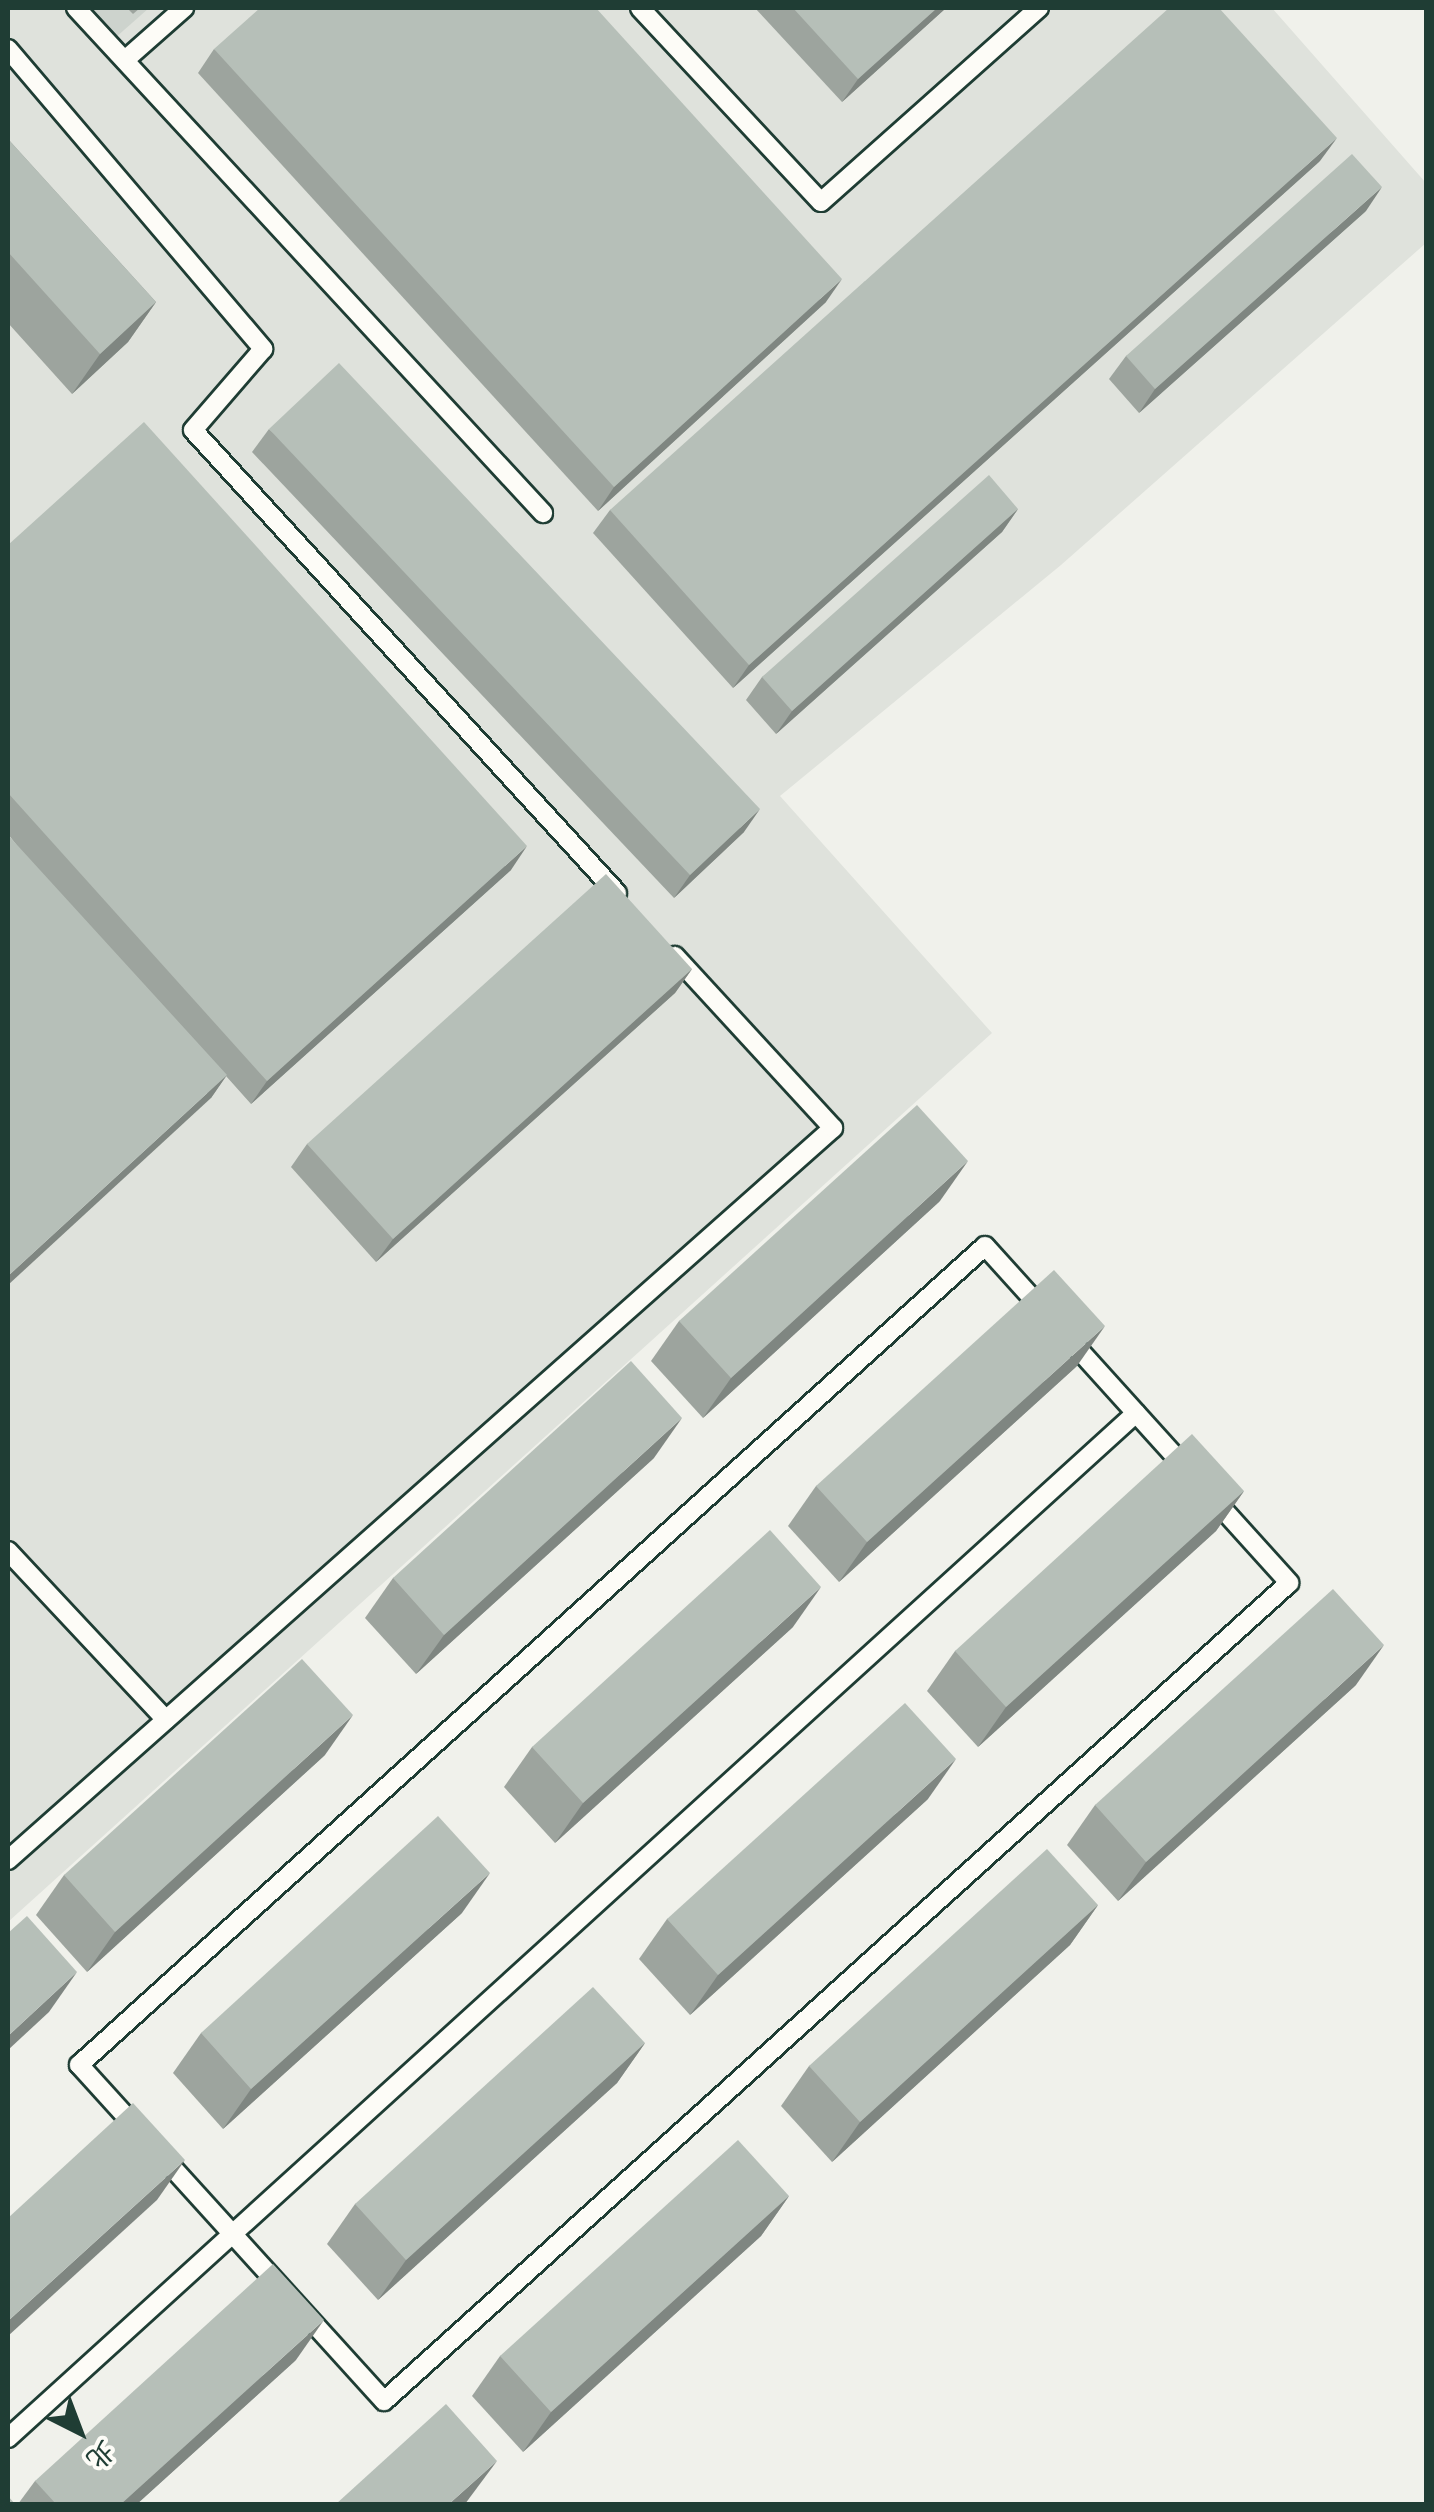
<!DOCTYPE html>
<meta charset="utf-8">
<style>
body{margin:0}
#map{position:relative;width:1434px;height:2512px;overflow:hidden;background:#f0f1eb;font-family:"Balsamiq Sans","LXGW WenKai TC",sans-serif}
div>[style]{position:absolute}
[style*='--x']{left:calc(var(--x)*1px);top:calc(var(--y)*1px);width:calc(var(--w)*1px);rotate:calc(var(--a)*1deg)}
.built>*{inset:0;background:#dfe2dc}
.green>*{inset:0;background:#cdd3cd}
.roads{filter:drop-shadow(2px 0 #1f3d34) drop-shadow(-2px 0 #1f3d34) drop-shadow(0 2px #1f3d34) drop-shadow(0 -2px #1f3d34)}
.service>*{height:18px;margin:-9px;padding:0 9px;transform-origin:9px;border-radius:9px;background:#fdfcf7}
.wall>*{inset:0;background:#9da49e}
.shaded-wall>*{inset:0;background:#7f8681}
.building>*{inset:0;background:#b6bfb8}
span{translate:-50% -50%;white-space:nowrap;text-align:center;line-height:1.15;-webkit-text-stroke:9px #fdfcf7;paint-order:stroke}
.frame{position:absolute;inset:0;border:10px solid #1f3d34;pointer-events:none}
.north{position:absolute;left:30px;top:2382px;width:100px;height:100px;-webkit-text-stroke:8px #fdfcf7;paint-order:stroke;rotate:138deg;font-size:28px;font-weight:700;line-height:40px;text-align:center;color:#1f3d34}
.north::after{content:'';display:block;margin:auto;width:35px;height:45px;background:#1f3d34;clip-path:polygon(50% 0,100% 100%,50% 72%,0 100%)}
</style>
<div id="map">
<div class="built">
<i style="clip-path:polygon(8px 8px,1272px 8px,1426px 183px,1426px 243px,1061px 565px,780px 796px,992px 1033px,8px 1922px)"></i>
</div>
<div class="green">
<i style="clip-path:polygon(87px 8px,149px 8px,115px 38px)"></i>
</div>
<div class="roads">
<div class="service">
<i style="--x:76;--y:8;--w:688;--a:47.24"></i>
<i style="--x:640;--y:8;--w:265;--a:47"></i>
<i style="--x:821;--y:202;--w:292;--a:-41.7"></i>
<i style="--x:8;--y:49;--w:394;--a:49.6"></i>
<i style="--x:263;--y:349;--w:107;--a:130.8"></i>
<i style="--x:193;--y:430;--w:628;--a:47.52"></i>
<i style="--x:125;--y:60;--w:79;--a:-41.4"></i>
<i style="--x:985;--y:1246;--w:454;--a:47.9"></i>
<i style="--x:1289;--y:1583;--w:1220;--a:137.89"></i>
<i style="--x:384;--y:2401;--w:454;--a:-132.2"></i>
<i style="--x:79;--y:2065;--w:1221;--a:-42.11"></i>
<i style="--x:8;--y:1551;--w:231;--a:46.9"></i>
<i style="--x:8;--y:1860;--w:1103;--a:-41.58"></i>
<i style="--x:833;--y:1128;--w:234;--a:-132.6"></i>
<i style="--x:8;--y:2438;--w:1524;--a:-42.26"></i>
</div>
</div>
<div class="wall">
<i style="clip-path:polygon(127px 8px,140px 8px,133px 14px)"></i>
<i style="clip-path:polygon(755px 8px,946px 8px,842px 102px)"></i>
<i style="clip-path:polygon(214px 49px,826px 302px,598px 511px,198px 73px)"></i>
<i style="clip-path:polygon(8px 139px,156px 302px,128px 342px,72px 394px,8px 323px)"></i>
<i style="clip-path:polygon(1320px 161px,733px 688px,593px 533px,610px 510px)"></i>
<i style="clip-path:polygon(1366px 211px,1139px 413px,1109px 379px,1126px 356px)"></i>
<i style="clip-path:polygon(269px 429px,744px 832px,674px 898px,252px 452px)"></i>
<i style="clip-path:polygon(1018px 509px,1002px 532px,776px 734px,746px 700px,762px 677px)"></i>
<i style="clip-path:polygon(8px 545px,511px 870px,251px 1104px,226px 1076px,211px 1098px,8px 834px)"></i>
<i style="clip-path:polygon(692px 969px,675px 993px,376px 1262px,291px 1167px,307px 1144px)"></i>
<i style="clip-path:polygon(940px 1201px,703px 1418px,651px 1361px,679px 1321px)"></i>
<i style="clip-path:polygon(1077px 1366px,839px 1582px,788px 1526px,816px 1486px)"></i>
<i style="clip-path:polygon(654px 1458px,416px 1674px,365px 1618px,393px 1578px)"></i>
<i style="clip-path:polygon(1244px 1491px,1216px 1531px,978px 1747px,927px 1691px,955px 1651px)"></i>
<i style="clip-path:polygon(793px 1627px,555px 1843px,504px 1787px,532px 1747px)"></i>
<i style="clip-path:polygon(1356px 1685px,1118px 1901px,1067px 1845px,1095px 1805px)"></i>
<i style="clip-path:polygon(325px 1755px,87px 1972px,36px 1915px,64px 1875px)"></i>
<i style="clip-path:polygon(928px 1799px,690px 2015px,639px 1959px,667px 1919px)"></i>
<i style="clip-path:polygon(1098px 1905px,1070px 1945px,832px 2162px,781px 2106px,809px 2066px)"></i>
<i style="clip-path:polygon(462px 1913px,223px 2129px,173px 2073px,201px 2033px)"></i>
<i style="clip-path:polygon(645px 2043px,617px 2083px,378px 2300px,327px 2244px,355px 2204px)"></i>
<i style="clip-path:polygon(789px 2196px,761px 2236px,523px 2452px,472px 2396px,500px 2356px)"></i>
<i style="clip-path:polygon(296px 2360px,137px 2504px,18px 2504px,35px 2481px)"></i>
</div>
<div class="shaded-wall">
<i style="clip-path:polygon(937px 8px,946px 8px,842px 102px,858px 79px)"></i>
<i style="clip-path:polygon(1337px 138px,1320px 161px,733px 688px,749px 665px)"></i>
<i style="clip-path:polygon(1382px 187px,1366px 211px,1139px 413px,1155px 389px)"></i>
<i style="clip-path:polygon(842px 279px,826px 302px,598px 511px,614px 487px)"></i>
<i style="clip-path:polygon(156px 302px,128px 342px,72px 394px,100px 354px)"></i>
<i style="clip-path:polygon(1018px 509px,1002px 532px,776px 734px,792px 711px)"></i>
<i style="clip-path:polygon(760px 809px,744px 832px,674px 898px,690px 875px)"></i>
<i style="clip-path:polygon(527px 846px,511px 870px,251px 1104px,267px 1081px)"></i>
<i style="clip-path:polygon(692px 969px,675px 993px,376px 1262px,393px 1239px)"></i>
<i style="clip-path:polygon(227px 1075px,211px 1098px,8px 1285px,8px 1276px)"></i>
<i style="clip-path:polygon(968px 1161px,940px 1201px,703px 1418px,731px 1378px)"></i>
<i style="clip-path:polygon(1105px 1326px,1077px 1366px,839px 1582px,867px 1542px)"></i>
<i style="clip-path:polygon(682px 1418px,654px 1458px,416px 1674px,444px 1635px)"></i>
<i style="clip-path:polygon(1244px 1491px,1216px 1531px,978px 1747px,1006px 1707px)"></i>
<i style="clip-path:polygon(821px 1587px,793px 1627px,555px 1843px,583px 1803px)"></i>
<i style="clip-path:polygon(1384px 1645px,1356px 1685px,1118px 1901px,1146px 1862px)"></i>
<i style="clip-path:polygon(353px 1715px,325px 1755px,87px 1972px,115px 1932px)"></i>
<i style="clip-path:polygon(956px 1759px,928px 1799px,690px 2015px,718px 1975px)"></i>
<i style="clip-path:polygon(490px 1873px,462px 1913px,223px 2129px,251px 2089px)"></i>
<i style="clip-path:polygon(1098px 1905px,1070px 1945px,832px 2162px,860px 2122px)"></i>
<i style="clip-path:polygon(77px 1972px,49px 2012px,8px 2050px,8px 2036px)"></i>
<i style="clip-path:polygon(645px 2043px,617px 2083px,378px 2300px,406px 2260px)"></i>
<i style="clip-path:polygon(185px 2160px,157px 2200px,8px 2336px,8px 2321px)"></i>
<i style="clip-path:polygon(789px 2196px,761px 2236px,523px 2452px,551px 2412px)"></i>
<i style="clip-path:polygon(324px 2320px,296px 2360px,137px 2504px,121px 2504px)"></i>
<i style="clip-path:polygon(497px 2461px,465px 2504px,449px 2504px)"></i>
</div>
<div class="building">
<i style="clip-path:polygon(260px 8px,596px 8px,842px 279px,614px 487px,214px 49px)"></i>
<i style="clip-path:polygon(793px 8px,937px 8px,858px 79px)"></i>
<i style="clip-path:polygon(1169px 8px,1219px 8px,1337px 138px,749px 665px,610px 510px)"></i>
<i style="clip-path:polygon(8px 139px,156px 302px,100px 354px,8px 252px)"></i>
<i style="clip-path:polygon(1352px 154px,1382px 187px,1155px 389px,1126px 356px)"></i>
<i style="clip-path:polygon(339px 363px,760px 809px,690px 875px,269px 429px)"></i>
<i style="clip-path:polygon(144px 422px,527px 846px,267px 1081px,8px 793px,8px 545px)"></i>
<i style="clip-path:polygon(989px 475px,1018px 509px,792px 711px,762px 677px)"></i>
<i style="clip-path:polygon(8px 835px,227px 1075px,8px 1276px)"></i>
<i style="clip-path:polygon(606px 874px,692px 969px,393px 1239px,307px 1144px)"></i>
<i style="clip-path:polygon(917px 1105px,968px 1161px,731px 1378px,679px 1321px)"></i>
<i style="clip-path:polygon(1054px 1270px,1105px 1326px,867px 1542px,816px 1486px)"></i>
<i style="clip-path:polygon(631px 1361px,682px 1418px,444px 1635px,393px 1578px)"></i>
<i style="clip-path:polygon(1192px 1434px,1244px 1491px,1006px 1707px,955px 1651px)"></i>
<i style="clip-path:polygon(770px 1530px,821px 1587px,583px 1803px,532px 1747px)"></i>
<i style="clip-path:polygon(1333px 1589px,1384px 1645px,1146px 1862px,1095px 1805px)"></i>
<i style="clip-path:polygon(302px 1659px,353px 1715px,115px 1932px,64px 1875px)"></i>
<i style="clip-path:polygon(905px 1703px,956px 1759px,718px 1975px,667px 1919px)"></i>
<i style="clip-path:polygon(438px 1816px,490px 1873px,251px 2089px,201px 2033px)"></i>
<i style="clip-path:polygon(1047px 1849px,1098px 1905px,860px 2122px,809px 2066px)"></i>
<i style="clip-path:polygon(27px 1916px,77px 1972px,8px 2036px,8px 1933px)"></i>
<i style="clip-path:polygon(593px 1987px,645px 2043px,406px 2260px,355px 2204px)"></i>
<i style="clip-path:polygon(133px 2103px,185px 2160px,8px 2321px,8px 2218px)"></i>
<i style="clip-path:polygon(738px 2140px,789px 2196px,551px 2412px,500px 2356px)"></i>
<i style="clip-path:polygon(273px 2264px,324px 2320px,121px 2504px,56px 2504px,35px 2481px)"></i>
<i style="clip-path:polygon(446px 2404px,497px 2461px,449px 2504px,336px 2504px)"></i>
<i style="clip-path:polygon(8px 2496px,15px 2504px,8px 2504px)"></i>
</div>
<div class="frame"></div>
<div class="north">北</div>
</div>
